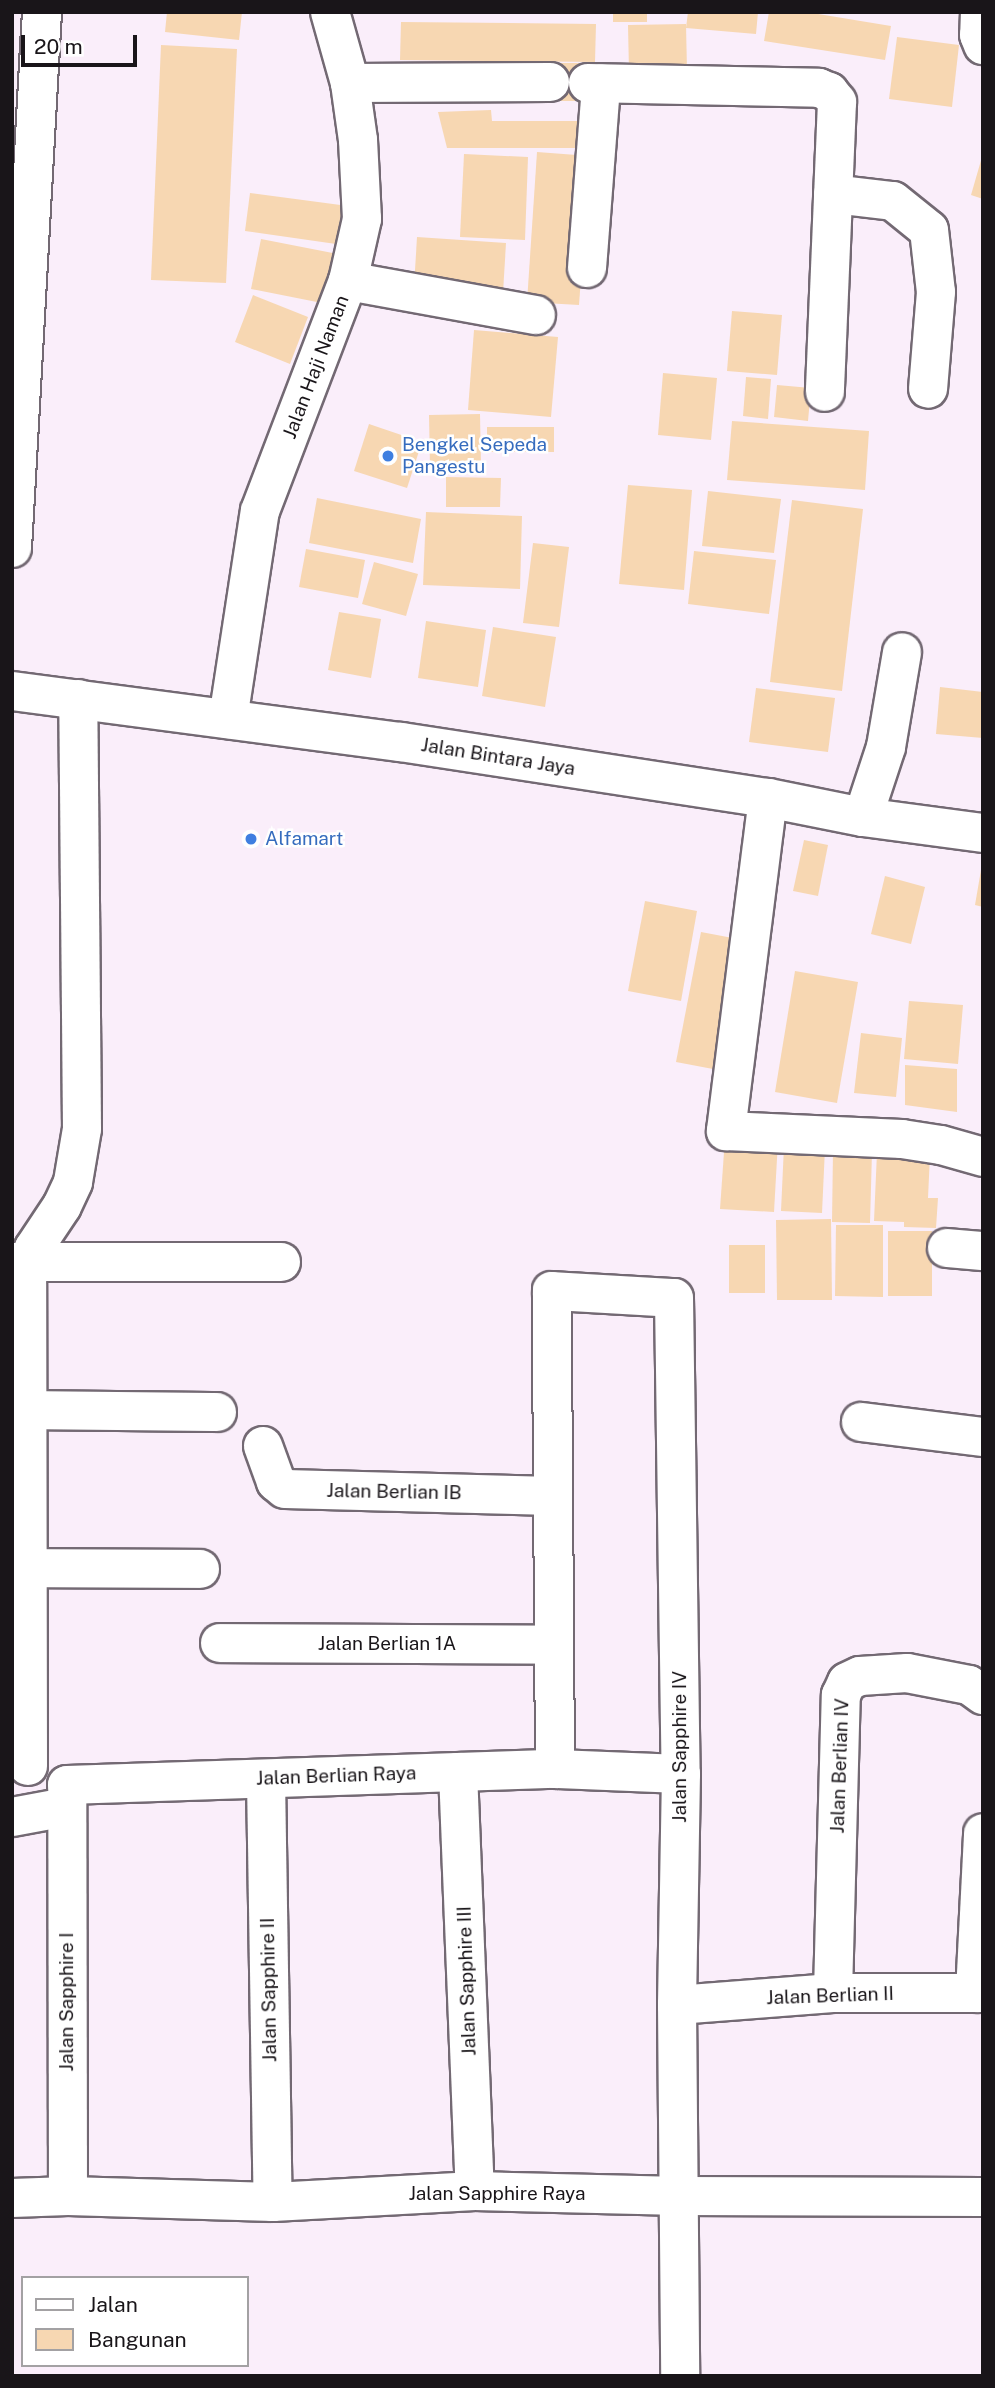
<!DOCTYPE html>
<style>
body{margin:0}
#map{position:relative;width:995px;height:2388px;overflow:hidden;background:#faeefa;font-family:"Public Sans",sans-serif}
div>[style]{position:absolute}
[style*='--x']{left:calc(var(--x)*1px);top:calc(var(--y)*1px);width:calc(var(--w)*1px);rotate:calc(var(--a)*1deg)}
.building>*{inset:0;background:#f7d7b2}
.roads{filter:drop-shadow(2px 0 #736973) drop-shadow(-2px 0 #736973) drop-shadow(0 2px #736973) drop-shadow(0 -2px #736973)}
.minor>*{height:38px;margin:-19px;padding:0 19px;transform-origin:19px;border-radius:19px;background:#fff}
.dots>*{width:19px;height:19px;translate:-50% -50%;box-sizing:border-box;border:4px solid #fff;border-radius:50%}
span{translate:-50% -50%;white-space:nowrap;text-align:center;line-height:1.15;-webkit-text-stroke:5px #fff;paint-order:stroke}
.street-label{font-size:19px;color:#191519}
.shop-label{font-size:19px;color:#366cbe}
.left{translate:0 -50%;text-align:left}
.frame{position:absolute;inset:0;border:14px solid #191519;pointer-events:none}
.legend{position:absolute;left:21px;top:2276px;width:228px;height:91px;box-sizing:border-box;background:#fff;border:2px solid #a3a1a3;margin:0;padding:9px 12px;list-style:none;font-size:21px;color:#191519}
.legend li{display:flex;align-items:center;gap:14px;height:35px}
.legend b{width:35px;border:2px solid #a3a1a3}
.scale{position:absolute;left:21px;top:35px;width:116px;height:32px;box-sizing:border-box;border:4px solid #191519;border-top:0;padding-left:9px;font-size:21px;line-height:24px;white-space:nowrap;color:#191519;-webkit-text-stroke:5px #fff;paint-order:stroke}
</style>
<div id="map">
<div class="building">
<i style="clip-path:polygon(167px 12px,242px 12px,239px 40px,165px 32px)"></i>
<i style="clip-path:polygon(613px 12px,647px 12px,647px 22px,613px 22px)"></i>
<i style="clip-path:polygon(688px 12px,758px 12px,756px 34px,686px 28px)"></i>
<i style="clip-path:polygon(769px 12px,806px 12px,891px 26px,885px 60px,764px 41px)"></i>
<i style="clip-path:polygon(401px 22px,596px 24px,595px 62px,400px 60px)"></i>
<i style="clip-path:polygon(686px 24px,687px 71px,629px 72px,628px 25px)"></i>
<i style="clip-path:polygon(897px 37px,959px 45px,952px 107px,889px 99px)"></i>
<i style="clip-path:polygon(161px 45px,237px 49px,226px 283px,151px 280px)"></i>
<i style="clip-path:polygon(550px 63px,588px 63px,588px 101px,550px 101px)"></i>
<i style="clip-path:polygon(491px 110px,492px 121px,592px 121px,592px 148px,447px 148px,438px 112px)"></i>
<i style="clip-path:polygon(537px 152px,590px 156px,579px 305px,527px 302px)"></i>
<i style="clip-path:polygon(464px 154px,528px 157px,525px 240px,460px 237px)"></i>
<i style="clip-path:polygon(982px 157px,983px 158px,983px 199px,971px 195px)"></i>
<i style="clip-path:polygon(250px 193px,348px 206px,343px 245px,245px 231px)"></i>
<i style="clip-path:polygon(417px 237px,506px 243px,503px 293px,414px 287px)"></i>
<i style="clip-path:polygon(261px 239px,348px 256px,337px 306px,251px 289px)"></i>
<i style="clip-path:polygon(253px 295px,308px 317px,290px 364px,235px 342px)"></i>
<i style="clip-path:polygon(732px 311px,782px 315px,777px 375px,727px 371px)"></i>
<i style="clip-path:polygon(474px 330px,558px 337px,551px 417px,468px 410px)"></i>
<i style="clip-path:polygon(663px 373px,717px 378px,711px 440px,658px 435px)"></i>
<i style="clip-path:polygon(746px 377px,771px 379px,768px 419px,743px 416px)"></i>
<i style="clip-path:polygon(777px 385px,811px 388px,808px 421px,774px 417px)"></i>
<i style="clip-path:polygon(480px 414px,481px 465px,430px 466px,429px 415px)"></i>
<i style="clip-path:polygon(732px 421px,869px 431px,865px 490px,727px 480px)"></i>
<i style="clip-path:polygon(369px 424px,422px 442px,407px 488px,354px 471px)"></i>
<i style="clip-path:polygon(487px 427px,554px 427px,554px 452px,487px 452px)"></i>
<i style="clip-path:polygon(446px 477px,501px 478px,500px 507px,446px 507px)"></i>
<i style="clip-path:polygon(628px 485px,692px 490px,684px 590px,619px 584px)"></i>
<i style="clip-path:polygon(708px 491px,781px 499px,774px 553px,702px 546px)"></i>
<i style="clip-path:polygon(317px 498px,421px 519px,413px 563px,309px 543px)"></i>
<i style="clip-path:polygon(792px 500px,863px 509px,842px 691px,770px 682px)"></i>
<i style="clip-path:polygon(426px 512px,522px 516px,520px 589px,423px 585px)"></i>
<i style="clip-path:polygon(533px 543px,569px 547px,559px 627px,523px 623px)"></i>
<i style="clip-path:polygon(306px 549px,365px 560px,358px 598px,299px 587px)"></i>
<i style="clip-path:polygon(694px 551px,776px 560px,769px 614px,688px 604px)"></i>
<i style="clip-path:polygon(374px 562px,418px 574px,406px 616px,362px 604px)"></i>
<i style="clip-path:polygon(339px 612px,381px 619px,371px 678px,328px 670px)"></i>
<i style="clip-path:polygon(426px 621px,486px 630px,478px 687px,418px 678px)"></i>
<i style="clip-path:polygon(493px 627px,556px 637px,545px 707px,482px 696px)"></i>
<i style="clip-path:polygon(940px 687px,983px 692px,983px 738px,936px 734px)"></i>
<i style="clip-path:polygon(756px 688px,835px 698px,828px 752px,749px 742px)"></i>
<i style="clip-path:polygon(804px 840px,828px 845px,818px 896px,793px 891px)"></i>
<i style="clip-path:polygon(981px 870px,983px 870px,983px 907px,975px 905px)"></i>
<i style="clip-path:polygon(885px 876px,925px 887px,911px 944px,871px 934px)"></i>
<i style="clip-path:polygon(645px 901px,697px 911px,681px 1001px,628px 991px)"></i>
<i style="clip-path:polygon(701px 932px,738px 939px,713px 1069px,676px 1062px)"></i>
<i style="clip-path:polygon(795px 971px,858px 982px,837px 1103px,775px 1092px)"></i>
<i style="clip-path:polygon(909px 1001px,963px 1005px,958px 1064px,904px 1059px)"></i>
<i style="clip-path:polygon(861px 1033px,902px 1038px,896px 1097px,854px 1093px)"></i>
<i style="clip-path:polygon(905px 1065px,957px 1069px,957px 1112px,905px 1105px)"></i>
<i style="clip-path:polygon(725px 1138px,778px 1141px,774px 1212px,720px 1209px)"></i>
<i style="clip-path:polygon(784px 1146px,825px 1148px,822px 1213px,781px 1211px)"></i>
<i style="clip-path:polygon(833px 1151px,872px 1152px,870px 1223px,832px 1222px)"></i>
<i style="clip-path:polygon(877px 1152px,930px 1155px,928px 1198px,938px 1198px,936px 1228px,904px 1227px,904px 1222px,874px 1221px)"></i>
<i style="clip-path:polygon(831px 1219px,832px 1300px,777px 1300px,776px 1220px)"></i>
<i style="clip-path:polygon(836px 1225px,883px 1225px,883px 1297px,835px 1296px)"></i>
<i style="clip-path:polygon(888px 1231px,932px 1231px,932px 1296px,888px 1296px)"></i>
<i style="clip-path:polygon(729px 1245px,765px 1245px,765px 1293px,729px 1293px)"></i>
</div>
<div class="roads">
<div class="minor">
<i style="--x:980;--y:12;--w:23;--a:92"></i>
<i style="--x:979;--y:35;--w:11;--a:68"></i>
<i style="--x:350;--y:83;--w:200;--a:-0.3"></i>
<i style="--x:588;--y:83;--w:231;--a:1.2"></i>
<i style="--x:819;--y:88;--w:11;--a:22"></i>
<i style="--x:829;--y:92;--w:13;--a:51"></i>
<i style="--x:837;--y:102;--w:290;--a:92.4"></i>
<i style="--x:833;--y:194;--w:60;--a:6.7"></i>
<i style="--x:893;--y:201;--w:46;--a:38.9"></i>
<i style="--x:929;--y:230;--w:62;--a:83.6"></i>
<i style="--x:936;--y:292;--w:97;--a:94.7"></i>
<i style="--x:587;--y:268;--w:185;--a:-85.6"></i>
<i style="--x:348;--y:281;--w:191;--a:10.3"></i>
<i style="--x:12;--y:548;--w:537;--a:-86.8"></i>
<i style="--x:12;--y:691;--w:392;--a:7.5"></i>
<i style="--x:401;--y:742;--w:371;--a:8.7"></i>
<i style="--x:768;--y:798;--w:97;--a:11.3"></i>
<i style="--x:863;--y:817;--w:121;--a:7.6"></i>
<i style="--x:228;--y:719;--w:210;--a:-81.3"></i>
<i style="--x:260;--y:511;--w:246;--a:-69.1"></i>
<i style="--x:348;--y:281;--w:64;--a:-77.3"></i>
<i style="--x:362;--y:219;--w:79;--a:-92.9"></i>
<i style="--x:358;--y:140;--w:58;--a:-98"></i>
<i style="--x:350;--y:83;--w:74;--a:-105.7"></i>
<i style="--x:768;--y:798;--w:336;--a:97.2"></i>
<i style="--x:726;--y:1131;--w:176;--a:2.6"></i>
<i style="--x:902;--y:1139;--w:39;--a:9"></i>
<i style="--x:941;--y:1145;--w:44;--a:15.9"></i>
<i style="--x:863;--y:817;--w:74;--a:-71.8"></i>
<i style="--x:886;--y:747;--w:96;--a:-80.4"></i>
<i style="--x:947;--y:1248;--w:36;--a:5"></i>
<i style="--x:12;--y:1262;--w:269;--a:0"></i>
<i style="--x:12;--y:1410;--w:205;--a:0.6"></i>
<i style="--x:861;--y:1422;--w:123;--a:7"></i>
<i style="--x:263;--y:1446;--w:38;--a:70"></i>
<i style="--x:276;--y:1482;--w:11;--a:38"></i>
<i style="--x:285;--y:1489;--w:268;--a:1.5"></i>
<i style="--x:12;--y:1568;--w:188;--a:0.3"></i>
<i style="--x:220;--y:1643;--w:334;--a:0.3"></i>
<i style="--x:28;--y:1766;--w:482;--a:-90.1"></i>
<i style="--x:27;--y:1284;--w:22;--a:-87"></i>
<i style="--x:28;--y:1262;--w:15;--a:-67"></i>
<i style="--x:34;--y:1248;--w:50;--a:-56.3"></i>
<i style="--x:62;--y:1206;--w:26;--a:-65"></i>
<i style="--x:73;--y:1182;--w:54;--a:-80.4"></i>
<i style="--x:82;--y:1129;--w:430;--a:-90.5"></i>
<i style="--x:555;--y:1769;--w:478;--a:-90.4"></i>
<i style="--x:552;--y:1291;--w:122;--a:3.3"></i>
<i style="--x:674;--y:1298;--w:476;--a:89.2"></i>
<i style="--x:681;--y:1774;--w:231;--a:91"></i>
<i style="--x:677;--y:2005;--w:371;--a:89.5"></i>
<i style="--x:458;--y:1772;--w:419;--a:87.7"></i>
<i style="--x:266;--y:1779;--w:423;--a:89.1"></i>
<i style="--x:12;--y:1817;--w:55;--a:-10.5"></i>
<i style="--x:833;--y:1993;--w:298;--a:-88.5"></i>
<i style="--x:841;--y:1695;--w:14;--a:-65"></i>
<i style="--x:847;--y:1682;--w:14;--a:-25"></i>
<i style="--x:860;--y:1676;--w:47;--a:-3.7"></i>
<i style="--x:907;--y:1673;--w:63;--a:11"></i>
<i style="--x:969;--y:1685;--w:17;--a:36"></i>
<i style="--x:975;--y:1993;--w:160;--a:-87.1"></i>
<i style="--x:677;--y:2005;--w:156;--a:-4.4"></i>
<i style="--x:833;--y:1993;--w:150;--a:0"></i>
<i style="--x:68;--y:2196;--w:411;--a:-90.1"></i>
<i style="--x:67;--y:1785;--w:488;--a:-1.9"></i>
<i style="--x:555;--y:1769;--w:126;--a:2.3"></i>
<i style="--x:12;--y:2198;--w:56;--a:-2"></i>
<i style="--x:68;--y:2196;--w:205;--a:1.7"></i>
<i style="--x:273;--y:2202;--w:202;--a:-3.1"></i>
<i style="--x:475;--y:2191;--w:206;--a:1.4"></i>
<i style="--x:681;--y:2196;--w:302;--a:0.2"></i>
</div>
</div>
<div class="dots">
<i style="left:388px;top:456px;background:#3f7fe0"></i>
<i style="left:251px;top:839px;background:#3f7fe0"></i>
</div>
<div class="street-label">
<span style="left:316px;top:367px;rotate:-69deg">Jalan Haji Naman</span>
<span style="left:498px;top:757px;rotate:9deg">Jalan Bintara Jaya</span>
<span style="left:394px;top:1492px;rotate:1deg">Jalan Berlian IB</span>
<span style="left:387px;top:1644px">Jalan Berlian 1A</span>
<span style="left:680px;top:1747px;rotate:-90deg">Jalan Sapphire IV</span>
<span style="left:840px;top:1766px;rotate:-88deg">Jalan Berlian IV</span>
<span style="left:336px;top:1776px;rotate:-2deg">Jalan Berlian Raya</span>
<span style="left:467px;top:1981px;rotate:-92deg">Jalan Sapphire III</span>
<span style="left:269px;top:1990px;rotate:-91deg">Jalan Sapphire II</span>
<span style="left:830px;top:1996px;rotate:-2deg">Jalan Berlian II</span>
<span style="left:67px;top:2002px;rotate:-90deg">Jalan Sapphire I</span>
<span style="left:497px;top:2194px">Jalan Sapphire Raya</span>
</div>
<div class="shop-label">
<span class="left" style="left:402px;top:456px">Bengkel Sepeda<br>Pangestu</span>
<span class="left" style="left:265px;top:839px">Alfamart</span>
</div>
<div class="frame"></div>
<ul class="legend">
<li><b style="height:9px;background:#fff"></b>Jalan</li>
<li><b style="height:19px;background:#f7d7b2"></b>Bangunan</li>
</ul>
<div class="scale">20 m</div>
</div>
